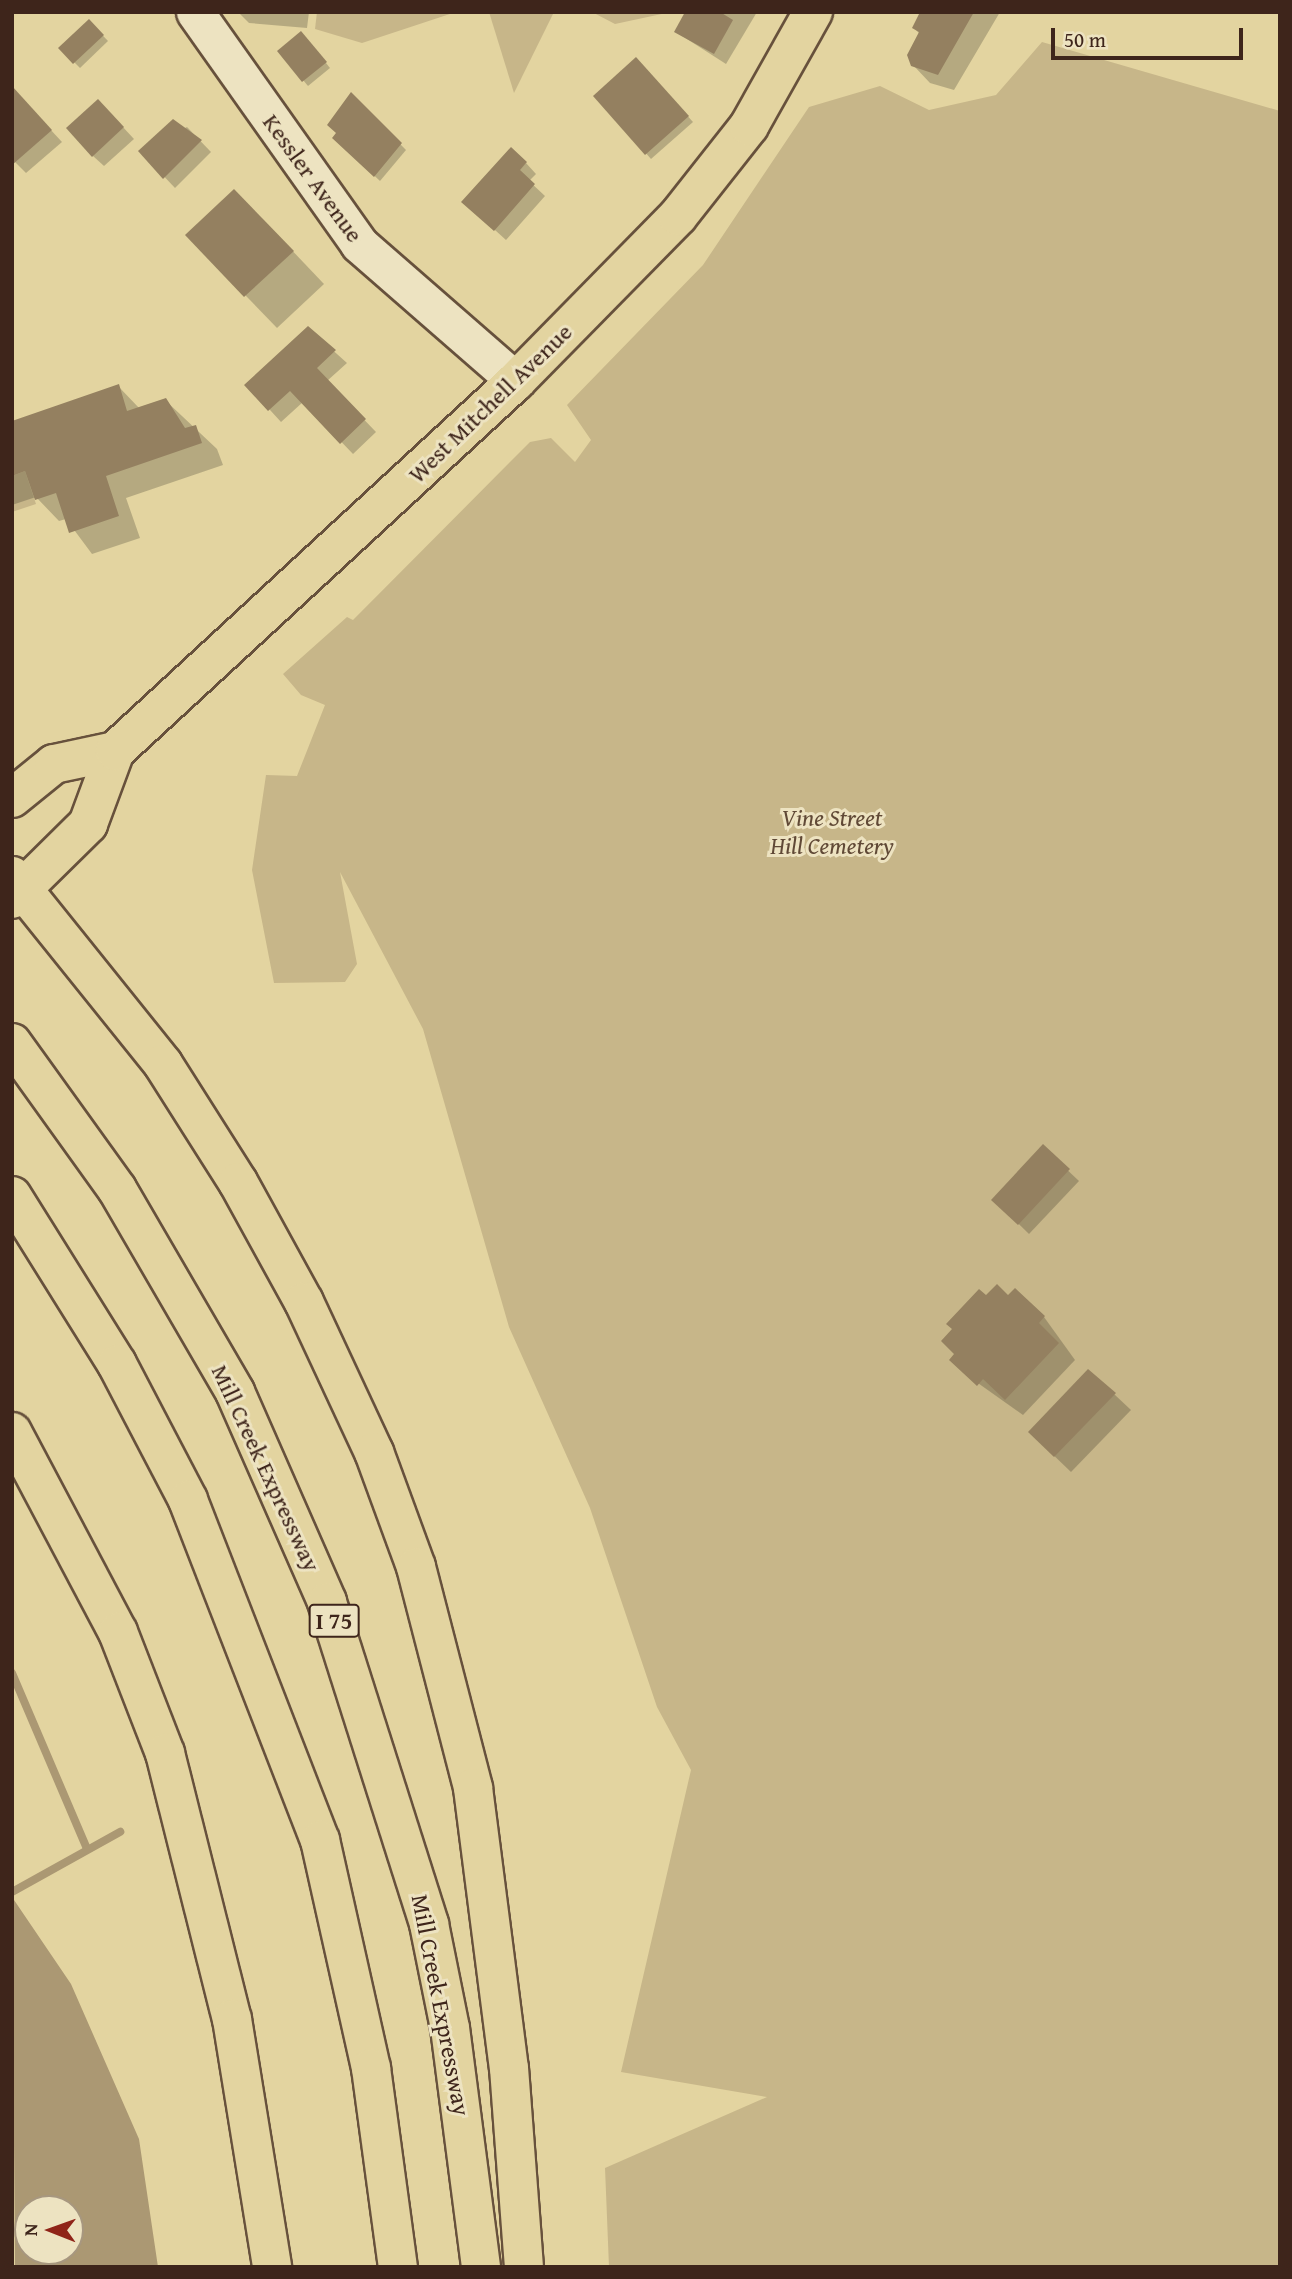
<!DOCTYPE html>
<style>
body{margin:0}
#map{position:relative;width:1292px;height:2279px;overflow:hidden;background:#e3d4a0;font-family:"Gentium Book Plus",serif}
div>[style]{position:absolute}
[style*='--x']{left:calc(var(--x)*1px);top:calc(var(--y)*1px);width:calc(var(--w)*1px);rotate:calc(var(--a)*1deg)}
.green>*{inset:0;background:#c7b689}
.water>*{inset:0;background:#ab9873}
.shadow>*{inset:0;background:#0003}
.stream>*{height:8px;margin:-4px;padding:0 4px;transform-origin:4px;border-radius:4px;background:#ab9873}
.building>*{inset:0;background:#948060}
.roads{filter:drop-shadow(2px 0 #67513c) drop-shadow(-2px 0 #67513c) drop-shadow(0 2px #67513c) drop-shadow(0 -2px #67513c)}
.minor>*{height:37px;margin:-18.5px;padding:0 18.5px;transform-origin:18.5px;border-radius:18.5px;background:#ede3c1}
.major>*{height:38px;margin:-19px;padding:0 19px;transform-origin:19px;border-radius:19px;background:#e3d4a0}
.highway>*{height:38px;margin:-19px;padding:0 19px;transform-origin:19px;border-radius:19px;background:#e3d4a0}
span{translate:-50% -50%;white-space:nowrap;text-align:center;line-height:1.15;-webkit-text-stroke:6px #ede3c1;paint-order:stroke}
.shield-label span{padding:2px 5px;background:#ede3c1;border:2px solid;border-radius:5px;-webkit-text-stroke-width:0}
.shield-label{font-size:23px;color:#3e251b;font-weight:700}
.street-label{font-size:24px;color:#3e251b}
.park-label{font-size:24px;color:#604936;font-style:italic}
.frame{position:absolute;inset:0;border:14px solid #3e251b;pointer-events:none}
.north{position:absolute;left:14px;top:2195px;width:70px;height:70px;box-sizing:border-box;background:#ede3c1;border:2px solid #a7977f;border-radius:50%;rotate:271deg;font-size:19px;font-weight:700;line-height:28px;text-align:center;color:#3e251b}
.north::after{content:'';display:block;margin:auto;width:24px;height:32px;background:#8f2418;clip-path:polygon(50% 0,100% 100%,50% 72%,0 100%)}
.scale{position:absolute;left:1051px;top:28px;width:192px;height:32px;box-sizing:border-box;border:4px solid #3e251b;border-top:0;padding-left:9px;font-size:21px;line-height:24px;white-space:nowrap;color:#3e251b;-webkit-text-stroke:5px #ede3c1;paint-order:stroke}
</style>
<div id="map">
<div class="green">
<i style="clip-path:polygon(317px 12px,456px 12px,362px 43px,315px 29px)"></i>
<i style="clip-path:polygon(489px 12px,554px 12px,514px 93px)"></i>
<i style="clip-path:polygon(592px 12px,671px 12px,615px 24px)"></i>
<i style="clip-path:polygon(1042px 42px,1280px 111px,1280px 2267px,609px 2267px,605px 2168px,767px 2097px,621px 2072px,691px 1770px,657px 1707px,590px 1508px,509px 1327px,423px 1029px,340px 872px,357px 964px,345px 982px,274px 983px,252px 870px,266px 775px,297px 776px,325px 705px,301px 695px,283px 674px,347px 617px,353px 620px,530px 442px,551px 438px,575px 462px,591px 440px,567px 405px,703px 265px,809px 107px,880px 86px,929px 110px,996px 95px)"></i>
<i style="clip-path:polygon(25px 471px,36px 504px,12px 512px,12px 476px)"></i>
</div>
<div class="water">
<i style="clip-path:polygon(evenodd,12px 1897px,71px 1984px,139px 2139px,158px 2267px,15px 2267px,12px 1897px,28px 2209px,70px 2209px,70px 2251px,28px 2251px,28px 2209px)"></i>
</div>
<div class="shadow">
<i style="clip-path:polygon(238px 12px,309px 12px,307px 28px,249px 23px)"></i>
<i style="clip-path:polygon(687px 12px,757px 12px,726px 64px,676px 32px)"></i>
<i style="clip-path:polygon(925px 12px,1000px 12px,954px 90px,930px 83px,913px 65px,920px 34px,914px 28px)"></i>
<i style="clip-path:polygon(89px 21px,108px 41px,80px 68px,60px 48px)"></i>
<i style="clip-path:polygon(306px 38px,330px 68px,308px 86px,279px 51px)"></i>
<i style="clip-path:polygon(641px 64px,693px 122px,651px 159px,596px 96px)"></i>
<i style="clip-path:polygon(12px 88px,62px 142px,26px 173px,12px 159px)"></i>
<i style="clip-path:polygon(352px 95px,406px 150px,380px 181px,334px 138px)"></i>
<i style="clip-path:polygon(109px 112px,134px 139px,104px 166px,93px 156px)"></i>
<i style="clip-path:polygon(187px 127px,211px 152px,175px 188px,140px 151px)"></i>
<i style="clip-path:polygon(526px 163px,536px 174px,529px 181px,545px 196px,506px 240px,475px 212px)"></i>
<i style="clip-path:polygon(266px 223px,324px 284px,277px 328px,187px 235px)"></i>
<i style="clip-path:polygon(308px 328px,347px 363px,327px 381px,376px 432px,353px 454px,303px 402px,281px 422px,247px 385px)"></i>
<i style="clip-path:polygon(118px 386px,140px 409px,165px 400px,217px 449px,223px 465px,126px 498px,140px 538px,92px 554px,66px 519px,59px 521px,36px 497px,12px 505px,12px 423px)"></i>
<i style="clip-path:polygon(1043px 1147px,1079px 1181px,1029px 1234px,994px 1200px)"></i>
<i style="clip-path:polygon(986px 1297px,1008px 1297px,1044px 1317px,1075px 1360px,1023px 1415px,968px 1376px)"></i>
<i style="clip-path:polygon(1114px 1394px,1131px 1410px,1071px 1472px,1046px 1448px)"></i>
</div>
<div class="stream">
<i style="--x:12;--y:1673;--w:191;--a:66.9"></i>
<i style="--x:12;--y:1892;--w:124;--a:-29.1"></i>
</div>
<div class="building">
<i style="clip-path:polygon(685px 12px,720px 12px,733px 20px,714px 54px,674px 32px)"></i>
<i style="clip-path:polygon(920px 12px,974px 12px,938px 75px,911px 66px,907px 55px,919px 32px,912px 28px)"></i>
<i style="clip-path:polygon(89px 19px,104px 35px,73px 64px,58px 48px)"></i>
<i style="clip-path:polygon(301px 31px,327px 62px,302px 82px,277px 51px)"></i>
<i style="clip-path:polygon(636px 57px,689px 116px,645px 155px,593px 96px)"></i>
<i style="clip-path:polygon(12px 86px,52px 130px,12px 165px)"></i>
<i style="clip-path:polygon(351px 92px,402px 143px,374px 177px,332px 138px,336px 133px,327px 125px)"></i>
<i style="clip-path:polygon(98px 99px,124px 127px,92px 157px,66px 128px)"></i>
<i style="clip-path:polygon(173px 119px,202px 140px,163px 179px,138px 151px)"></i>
<i style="clip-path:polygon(511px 147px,527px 162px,520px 170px,535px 184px,494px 231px,461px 202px)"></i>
<i style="clip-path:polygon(234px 189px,294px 251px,244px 297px,185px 235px)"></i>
<i style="clip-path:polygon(308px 326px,336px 350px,317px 368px,366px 419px,340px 444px,290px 391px,268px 411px,244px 385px)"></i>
<i style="clip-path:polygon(119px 384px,127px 411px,166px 398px,185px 428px,196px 425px,202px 443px,106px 476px,119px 516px,69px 533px,56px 493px,35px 500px,25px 471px,12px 476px,12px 421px)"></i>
<i style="clip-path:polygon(1043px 1144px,1070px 1169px,1018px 1225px,991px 1200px)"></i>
<i style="clip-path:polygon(997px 1284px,1008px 1295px,1015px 1288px,1045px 1316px,1039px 1323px,1059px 1343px,1005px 1400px,983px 1379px,977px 1386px,949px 1360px,954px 1354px,941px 1341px,952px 1329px,946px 1324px,979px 1289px,986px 1295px)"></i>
<i style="clip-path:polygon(1088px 1369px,1116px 1393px,1054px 1457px,1028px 1432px)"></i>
</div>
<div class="roads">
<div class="minor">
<i style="--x:195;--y:12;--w:284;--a:54.7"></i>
<i style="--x:359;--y:244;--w:208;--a:41.1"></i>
</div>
<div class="major">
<i style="--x:12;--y:798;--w:54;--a:-39"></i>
<i style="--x:54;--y:764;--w:62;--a:-12"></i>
<i style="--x:12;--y:899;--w:107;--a:-44.6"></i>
<i style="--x:88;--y:824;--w:78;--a:-69.7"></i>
<i style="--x:115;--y:751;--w:546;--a:-42.7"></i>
<i style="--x:516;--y:381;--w:231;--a:-45.5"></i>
<i style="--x:678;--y:216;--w:115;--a:-51.7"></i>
<i style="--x:749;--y:126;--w:131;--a:-60.7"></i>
</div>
<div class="highway">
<i style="--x:12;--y:876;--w:241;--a:51.2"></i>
<i style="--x:163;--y:1064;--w:140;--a:57.6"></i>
<i style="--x:238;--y:1182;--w:137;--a:61.2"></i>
<i style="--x:304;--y:1302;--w:166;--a:65"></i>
<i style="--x:374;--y:1452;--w:122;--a:69.9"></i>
<i style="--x:416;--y:1567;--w:228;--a:75.5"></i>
<i style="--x:473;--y:1788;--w:282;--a:82.7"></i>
<i style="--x:509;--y:2068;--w:200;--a:85.7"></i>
<i style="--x:12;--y:1043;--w:180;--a:54.3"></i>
<i style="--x:117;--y:1189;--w:235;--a:59.8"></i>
<i style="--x:235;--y:1392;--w:229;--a:66.3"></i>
<i style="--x:327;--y:1602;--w:338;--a:72.4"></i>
<i style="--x:429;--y:1924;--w:106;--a:78.6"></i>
<i style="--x:450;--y:2028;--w:241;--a:82.6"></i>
<i style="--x:12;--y:1196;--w:198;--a:58"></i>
<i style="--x:117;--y:1364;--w:153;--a:62.4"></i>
<i style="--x:188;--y:1500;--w:365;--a:68.8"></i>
<i style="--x:320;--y:1840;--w:234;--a:77.4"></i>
<i style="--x:371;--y:2068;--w:201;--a:82.3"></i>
<i style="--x:12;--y:1432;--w:226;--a:62.1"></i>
<i style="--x:118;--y:1632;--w:130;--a:68.8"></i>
<i style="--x:165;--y:1753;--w:274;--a:75.9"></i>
<i style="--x:232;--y:2019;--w:251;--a:80.8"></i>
</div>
</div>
<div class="shield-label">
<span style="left:334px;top:1621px">I 75</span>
</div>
<div class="street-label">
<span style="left:313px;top:178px;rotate:54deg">Kessler Avenue</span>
<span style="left:490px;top:403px;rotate:-44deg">West Mitchell Avenue</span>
<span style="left:266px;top:1468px;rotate:65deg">Mill Creek Expressway</span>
<span style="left:441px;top:2005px;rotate:79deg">Mill Creek Expressway</span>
</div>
<div class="park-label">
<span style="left:832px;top:832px">Vine Street<br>Hill Cemetery</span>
</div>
<div class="frame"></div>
<div class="north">N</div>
<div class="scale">50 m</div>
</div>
